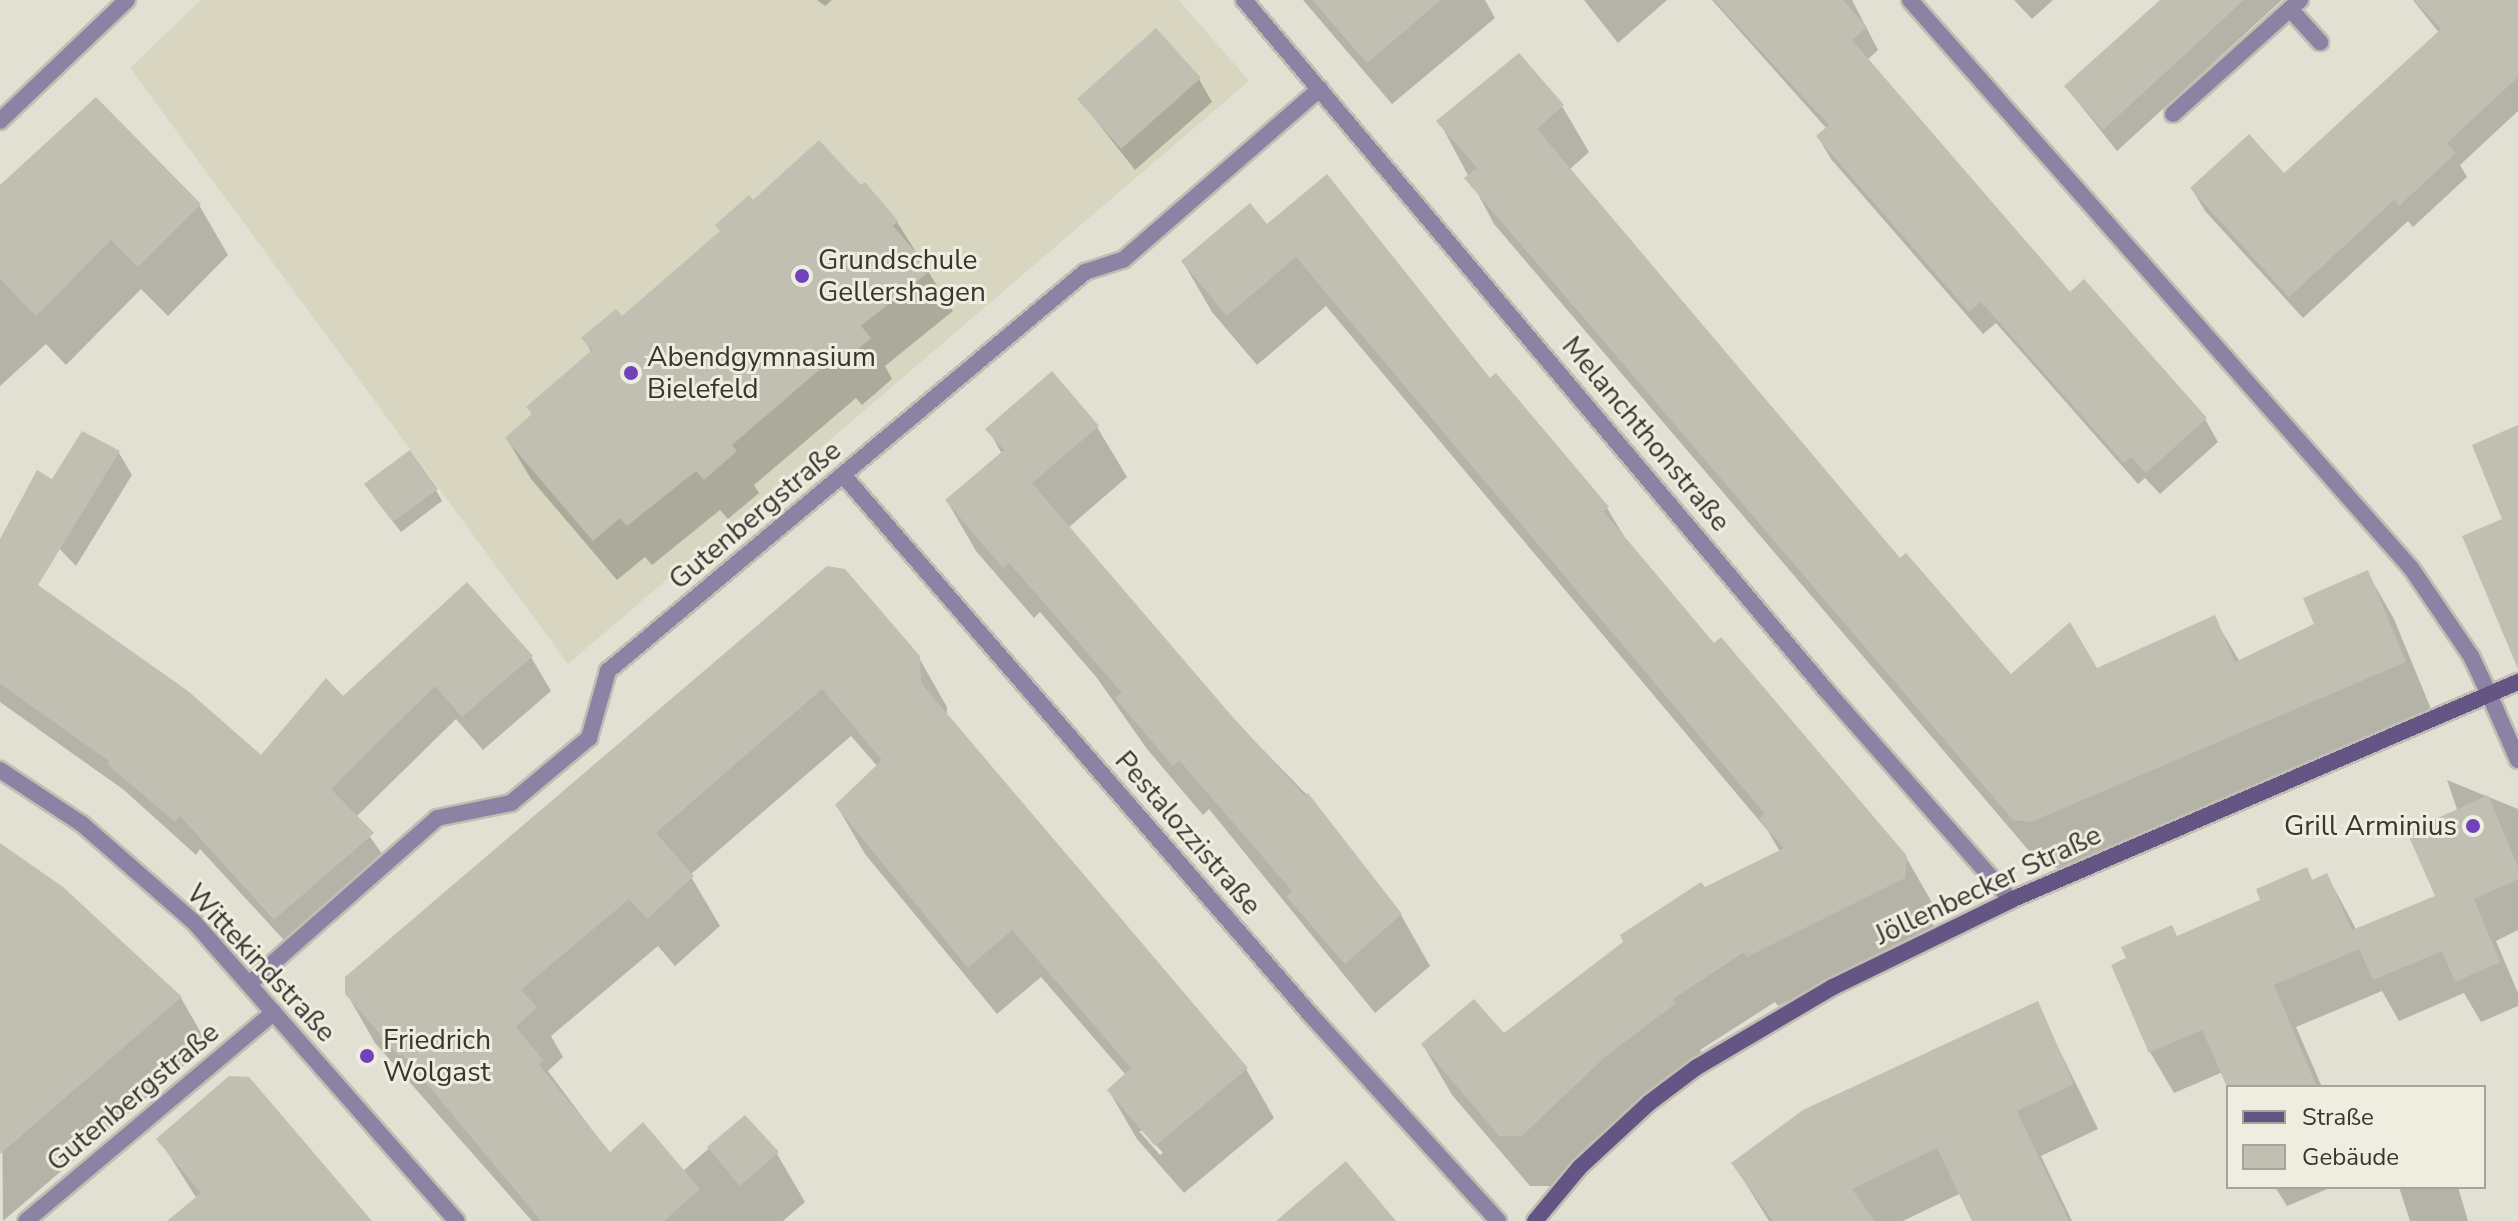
<!DOCTYPE html>
<meta charset="utf-8">
<style>
body{margin:0}
#map{position:relative;width:2518px;height:1221px;overflow:hidden;background:#e2e0d2;font-family:"Nunito Sans",sans-serif}
div>[style]{position:absolute}
[style*='--x']{left:calc(var(--x)*1px);top:calc(var(--y)*1px);width:calc(var(--w)*1px);rotate:calc(var(--a)*1deg)}
.built>*{inset:0;background:#d8d5c1}
.shadow>*{inset:0;background:#0003}
.building>*{inset:0;background:#c1bfb2}
.roads{filter:drop-shadow(2px 0 #c0beb2) drop-shadow(-2px 0 #c0beb2) drop-shadow(0 2px #c0beb2) drop-shadow(0 -2px #c0beb2)}
.service>*{height:16px;margin:-8px;padding:0 8px;transform-origin:8px;border-radius:8px;background:#8b82a4}
.minor>*{height:16px;margin:-8px;padding:0 8px;transform-origin:8px;border-radius:8px;background:#8b82a4}
.secondary>*{height:16px;margin:-8px;padding:0 8px;transform-origin:8px;border-radius:8px;background:#645585}
.dots>*{width:22px;height:22px;translate:-50% -50%;box-sizing:border-box;border:4px solid #efeddf;border-radius:50%}
span{translate:-50% -50%;white-space:nowrap;text-align:center;line-height:1.15;-webkit-text-stroke:6px #efeddf;paint-order:stroke}
.poi-label{font-size:28px;color:#373631}
.left{translate:0 -50%;text-align:left}
.right{translate:-100% -50%;text-align:right}
.street-label{font-size:28px;color:#373631}
.legend{position:absolute;left:2226px;top:1085px;width:260px;height:104px;box-sizing:border-box;background:#efeddf;border:2px solid #a5a499;margin:0;padding:10px 14px;list-style:none;font-size:24px;color:#373631}
.legend li{display:flex;align-items:center;gap:16px;height:40px}
.legend b{width:40px;border:2px solid #a5a499}
</style>
<div id="map">
<div class="built">
<i style="clip-path:polygon(201px 0,1179px 0,1249px 81px,568px 664px,130px 68px)"></i>
</div>
<div class="shadow">
<i style="clip-path:polygon(817px 0,832px 0,825px 6px)"></i>
<i style="clip-path:polygon(1303px 0,1485px 0,1495px 18px,1392px 104px)"></i>
<i style="clip-path:polygon(1584px 0,1667px 0,1618px 43px)"></i>
<i style="clip-path:polygon(1712px 0,1852px 0,1878px 50px,1867px 60px,2069px 295px,2205px 419px,2218px 442px,2160px 494px,2145px 478px,2138px 484px,1996px 323px,1983px 334px,1831px 159px,1818px 137px,1827px 129px)"></i>
<i style="clip-path:polygon(2014px 0,2053px 0,2032px 19px)"></i>
<i style="clip-path:polygon(2163px 0,2282px 0,2117px 151px,2066px 87px)"></i>
<i style="clip-path:polygon(2413px 0,2508px 0,2518px 11px,2518px 111px,2460px 165px,2467px 177px,2413px 227px,2408px 221px,2303px 318px,2205px 211px,2192px 189px,2284px 175px,2440px 34px)"></i>
<i style="clip-path:polygon(1199px 79px,1212px 102px,1135px 170px,1079px 99px)"></i>
<i style="clip-path:polygon(1562px 106px,1589px 152px,1569px 170px,1900px 561px,2011px 677px,2096px 670px,2214px 618px,2240px 662px,2317px 625px,2367px 572px,2394px 619px,2431px 709px,2059px 868px,2042px 866px,1494px 224px,1439px 121px)"></i>
<i style="clip-path:polygon(0 190px,199px 205px,228px 255px,168px 316px,141px 289px,66px 365px,46px 344px,0 386px)"></i>
<i style="clip-path:polygon(753px 203px,897px 222px,953px 311px,885px 366px,892px 379px,862px 405px,856px 398px,754px 485px,759px 493px,728px 519px,720px 510px,652px 565px,645px 557px,617px 580px,531px 479px,507px 439px,533px 416px,528px 407px,592px 353px,584px 339px,621px 319px)"></i>
<i style="clip-path:polygon(1267px 226px,1489px 381px,1607px 508px,1628px 543px,1714px 646px,1906px 857px,1935px 908px,1933px 929px,1778px 1006px,1775px 1002px,1700px 1050px,1703px 1055px,1633px 1107px,1552px 1186px,1530px 1186px,1452px 1095px,1423px 1045px,1503px 1036px,1704px 890px,1780px 852px,1768px 831px,1326px 306px,1257px 365px,1212px 312px,1183px 262px)"></i>
<i style="clip-path:polygon(1097px 427px,1127px 477px,1068px 528px,1230px 716px,1308px 796px,1401px 915px,1430px 966px,1375px 1013px,1209px 809px,1203px 815px,1147px 749px,1097px 678px,1040px 612px,1034px 618px,976px 551px,947px 501px,1002px 454px,988px 429px)"></i>
<i style="clip-path:polygon(119px 453px,132px 475px,76px 566px,36px 524px,53px 481px)"></i>
<i style="clip-path:polygon(436px 490px,442px 501px,401px 532px,373px 496px)"></i>
<i style="clip-path:polygon(0 563px,261px 757px,343px 698px,531px 657px,551px 691px,483px 750px,456px 719px,356px 817px,392px 868px,295px 952px,200px 849px,196px 855px,124px 790px,0 702px)"></i>
<i style="clip-path:polygon(evenodd,827px 568px,919px 658px,947px 707px,947px 717px,1246px 1069px,1274px 1118px,1184px 1193px,1137px 1139px,1109px 1091px,1126px 1075px,1041px 977px,997px 1014px,865px 854px,837px 806px,878px 767px,851px 736px,690px 875px,720px 926px,675px 966px,658px 946px,551px 1036px,563px 1057px,548px 1071px,610px 1154px,683px 1171px,745px 1117px,777px 1154px,805px 1202px,783px 1221px,532px 1221px,375px 1043px,347px 994px,827px 568px,1139px 1131px,1144px 1131px,1163px 1153px,1160px 1155px,1139px 1131px)"></i>
<i style="clip-path:polygon(2447px 780px,2518px 809px,2518px 930px,2496px 941px,2518px 993px,2518px 1006px,2481px 1022px,2464px 993px,2399px 1021px,2382px 991px,2296px 1027px,2322px 1087px,2229px 1087px,2223px 1072px,2174px 1093px,2150px 1052px,2177px 938px,2327px 875px,2357px 931px,2438px 897px,2457px 809px)"></i>
<i style="clip-path:polygon(0 847px,62px 889px,181px 998px,208px 1045px,3px 1221px)"></i>
<i style="clip-path:polygon(2037px 1004px,2098px 1129px,2041px 1156px,2072px 1221px,1974px 1221px,1961px 1193px,1903px 1221px,1769px 1221px,1733px 1163px)"></i>
<i style="clip-path:polygon(159px 1139px,369px 1221px,170px 1221px,197px 1199px)"></i>
<i style="clip-path:polygon(2275px 1187px,2332px 1187px,2287px 1206px)"></i>
<i style="clip-path:polygon(2399px 1187px,2458px 1187px,2468px 1221px,2410px 1221px)"></i>
</div>
<div class="building">
<i style="clip-path:polygon(1312px 0,1441px 0,1367px 63px)"></i>
<i style="clip-path:polygon(1714px 0,1843px 0,1867px 27px,1852px 40px,2070px 292px,2084px 279px,2207px 418px,2146px 473px,2131px 457px,2124px 463px,1981px 302px,1969px 312px,1816px 136px,1829px 125px)"></i>
<i style="clip-path:polygon(2160px 0,2244px 0,2103px 130px,2064px 86px)"></i>
<i style="clip-path:polygon(2414px 0,2518px 0,2518px 77px,2447px 143px,2456px 153px,2399px 206px,2394px 200px,2289px 297px,2190px 188px,2249px 134px,2284px 173px,2441px 29px)"></i>
<i style="clip-path:polygon(1156px 28px,1201px 78px,1121px 149px,1077px 99px)"></i>
<i style="clip-path:polygon(1519px 53px,1564px 105px,1537px 129px,1900px 558px,1906px 553px,2011px 674px,2070px 622px,2097px 668px,2215px 615px,2235px 662px,2314px 624px,2303px 598px,2368px 570px,2406px 662px,2031px 822px,2013px 820px,1464px 178px,1477px 168px,1436px 121px)"></i>
<i style="clip-path:polygon(96px 97px,201px 204px,138px 267px,111px 240px,36px 316px,0 279px,0 185px)"></i>
<i style="clip-path:polygon(819px 140px,861px 185px,865px 182px,898px 221px,893px 226px,931px 270px,861px 326px,871px 338px,838px 366px,832px 359px,732px 445px,737px 451px,704px 480px,696px 471px,627px 526px,620px 518px,593px 541px,505px 438px,532px 414px,526px 407px,592px 350px,581px 338px,616px 309px,622px 316px,720px 231px,715px 225px,749px 195px,753px 200px)"></i>
<i style="clip-path:polygon(1327px 174px,1490px 378px,1496px 373px,1609px 507px,1603px 511px,1714px 643px,1721px 637px,1907px 856px,1905px 878px,1747px 957px,1744px 952px,1673px 999px,1676px 1003px,1605px 1057px,1522px 1136px,1499px 1136px,1421px 1044px,1474px 999px,1504px 1033px,1623px 942px,1620px 935px,1701px 882px,1705px 887px,1784px 848px,1759px 819px,1765px 814px,1296px 257px,1227px 316px,1181px 261px,1250px 203px,1267px 224px)"></i>
<i style="clip-path:polygon(1052px 371px,1099px 426px,1032px 483px,1231px 715px,1305px 796px,1308px 793px,1402px 914px,1345px 964px,1286px 896px,1292px 891px,1179px 760px,1173px 766px,1115px 698px,1122px 693px,1066px 628px,1009px 563px,1003px 568px,945px 500px,1004px 450px,985px 429px)"></i>
<i style="clip-path:polygon(2518px 425px,2518px 669px,2462px 536px,2502px 519px,2472px 445px)"></i>
<i style="clip-path:polygon(82px 431px,120px 451px,38px 585px,188px 691px,261px 755px,326px 678px,343px 696px,467px 582px,533px 656px,462px 717px,435px 686px,331px 789px,374px 833px,274px 920px,180px 816px,175px 822px,107px 764px,109px 761px,0 684px,0 539px,37px 470px,52px 479px)"></i>
<i style="clip-path:polygon(410px 450px,438px 489px,393px 522px,364px 484px)"></i>
<i style="clip-path:polygon(827px 566px,845px 569px,920px 656px,921px 683px,1248px 1068px,1155px 1146px,1107px 1090px,1131px 1068px,1012px 930px,968px 968px,835px 805px,882px 760px,822px 689px,656px 833px,694px 876px,647px 919px,629px 899px,521px 990px,537px 1007px,516px 1027px,544px 1061px,539px 1065px,610px 1152px,643px 1122px,700px 1189px,664px 1221px,541px 1221px,402px 1054px,399px 1056px,345px 994px,345px 977px)"></i>
<i style="clip-path:polygon(2488px 795px,2518px 867px,2518px 879px,2474px 899px,2500px 962px,2455px 982px,2442px 951px,2373px 980px,2359px 949px,2274px 985px,2317px 1087px,2227px 1087px,2202px 1030px,2149px 1053px,2111px 965px,2126px 958px,2121px 947px,2172px 925px,2177px 936px,2260px 900px,2256px 889px,2307px 867px,2312px 880px,2327px 873px,2352px 930px,2435px 896px,2407px 832px)"></i>
<i style="clip-path:polygon(0 843px,63px 887px,182px 997px,0 1154px)"></i>
<i style="clip-path:polygon(2038px 1001px,2074px 1084px,2017px 1111px,2069px 1221px,1972px 1221px,1937px 1148px,1852px 1189px,1875px 1221px,1773px 1221px,1731px 1163px,1803px 1110px)"></i>
<i style="clip-path:polygon(229px 1076px,249px 1077px,372px 1221px,167px 1221px,201px 1193px,156px 1139px)"></i>
<i style="clip-path:polygon(745px 1115px,779px 1152px,740px 1186px,707px 1147px)"></i>
<i style="clip-path:polygon(1346px 1161px,1396px 1221px,1276px 1221px)"></i>
</div>
<div class="roads">
<div class="service">
<i style="--x:1910;--y:0;--w:757;--a:48.59"></i>
<i style="--x:2411;--y:568;--w:107;--a:55.7"></i>
<i style="--x:2471;--y:656;--w:42;--a:64.7"></i>
<i style="--x:2290;--y:9;--w:45;--a:47.7"></i>
</div>
<div class="minor">
<i style="--x:1244;--y:0;--w:901;--a:49.86"></i>
<i style="--x:1825;--y:689;--w:281;--a:48.6"></i>
<i style="--x:2173;--y:114;--w:171;--a:-41.9"></i>
<i style="--x:0;--y:121;--w:175;--a:-43.6"></i>
<i style="--x:843;--y:475;--w:712;--a:49.1"></i>
<i style="--x:1309;--y:1013;--w:281;--a:47.7"></i>
<i style="--x:2489;--y:694;--w:72;--a:66.3"></i>
<i style="--x:0;--y:770;--w:98;--a:33.4"></i>
<i style="--x:82;--y:824;--w:149;--a:41.2"></i>
<i style="--x:194;--y:922;--w:398;--a:48.7"></i>
<i style="--x:249;--y:984;--w:251;--a:-41.4"></i>
<i style="--x:437;--y:818;--w:76;--a:-11.5"></i>
<i style="--x:511;--y:803;--w:102;--a:-39.8"></i>
<i style="--x:589;--y:738;--w:70;--a:-74.2"></i>
<i style="--x:608;--y:671;--w:622;--a:-39.91"></i>
<i style="--x:1085;--y:272;--w:40;--a:-18"></i>
<i style="--x:1123;--y:260;--w:261;--a:-41"></i>
<i style="--x:26;--y:1221;--w:324;--a:-40.1"></i>
</div>
<div class="secondary">
<i style="--x:1535;--y:1221;--w:70;--a:-50.2"></i>
<i style="--x:1580;--y:1167;--w:94;--a:-42.8"></i>
<i style="--x:1649;--y:1103;--w:60;--a:-36.9"></i>
<i style="--x:1697;--y:1067;--w:158;--a:-30.5"></i>
<i style="--x:1833;--y:987;--w:198;--a:-26"></i>
<i style="--x:2011;--y:900;--w:552;--a:-23.27"></i>
</div>
</div>
<div class="dots">
<i style="left:802px;top:276px;background:#7142ba"></i>
<i style="left:631px;top:373px;background:#7142ba"></i>
<i style="left:2473px;top:826px;background:#7142ba"></i>
<i style="left:367px;top:1056px;background:#7142ba"></i>
</div>
<div class="poi-label">
<span class="left" style="left:818px;top:276px">Grundschule<br>Gellershagen</span>
<span class="left" style="left:647px;top:373px">Abendgymnasium<br>Bielefeld</span>
<span class="right" style="left:2457px;top:826px">Grill Arminius</span>
<span class="left" style="left:383px;top:1056px">Friedrich<br>Wolgast</span>
</div>
<div class="street-label">
<span style="left:1646px;top:434px;rotate:50deg">Melanchthonstraße</span>
<span style="left:755px;top:515px;rotate:-40deg">Gutenbergstraße</span>
<span style="left:1188px;top:833px;rotate:49deg">Pestalozzistraße</span>
<span style="left:1988px;top:885px;rotate:-25deg">Jöllenbecker Straße</span>
<span style="left:261px;top:963px;rotate:47deg">Wittekindstraße</span>
<span style="left:133px;top:1097px;rotate:-40deg">Gutenbergstraße</span>
</div>
<ul class="legend">
<li><b style="height:10px;background:#645585"></b>Straße</li>
<li><b style="height:22px;background:#c1bfb2"></b>Gebäude</li>
</ul>
</div>
